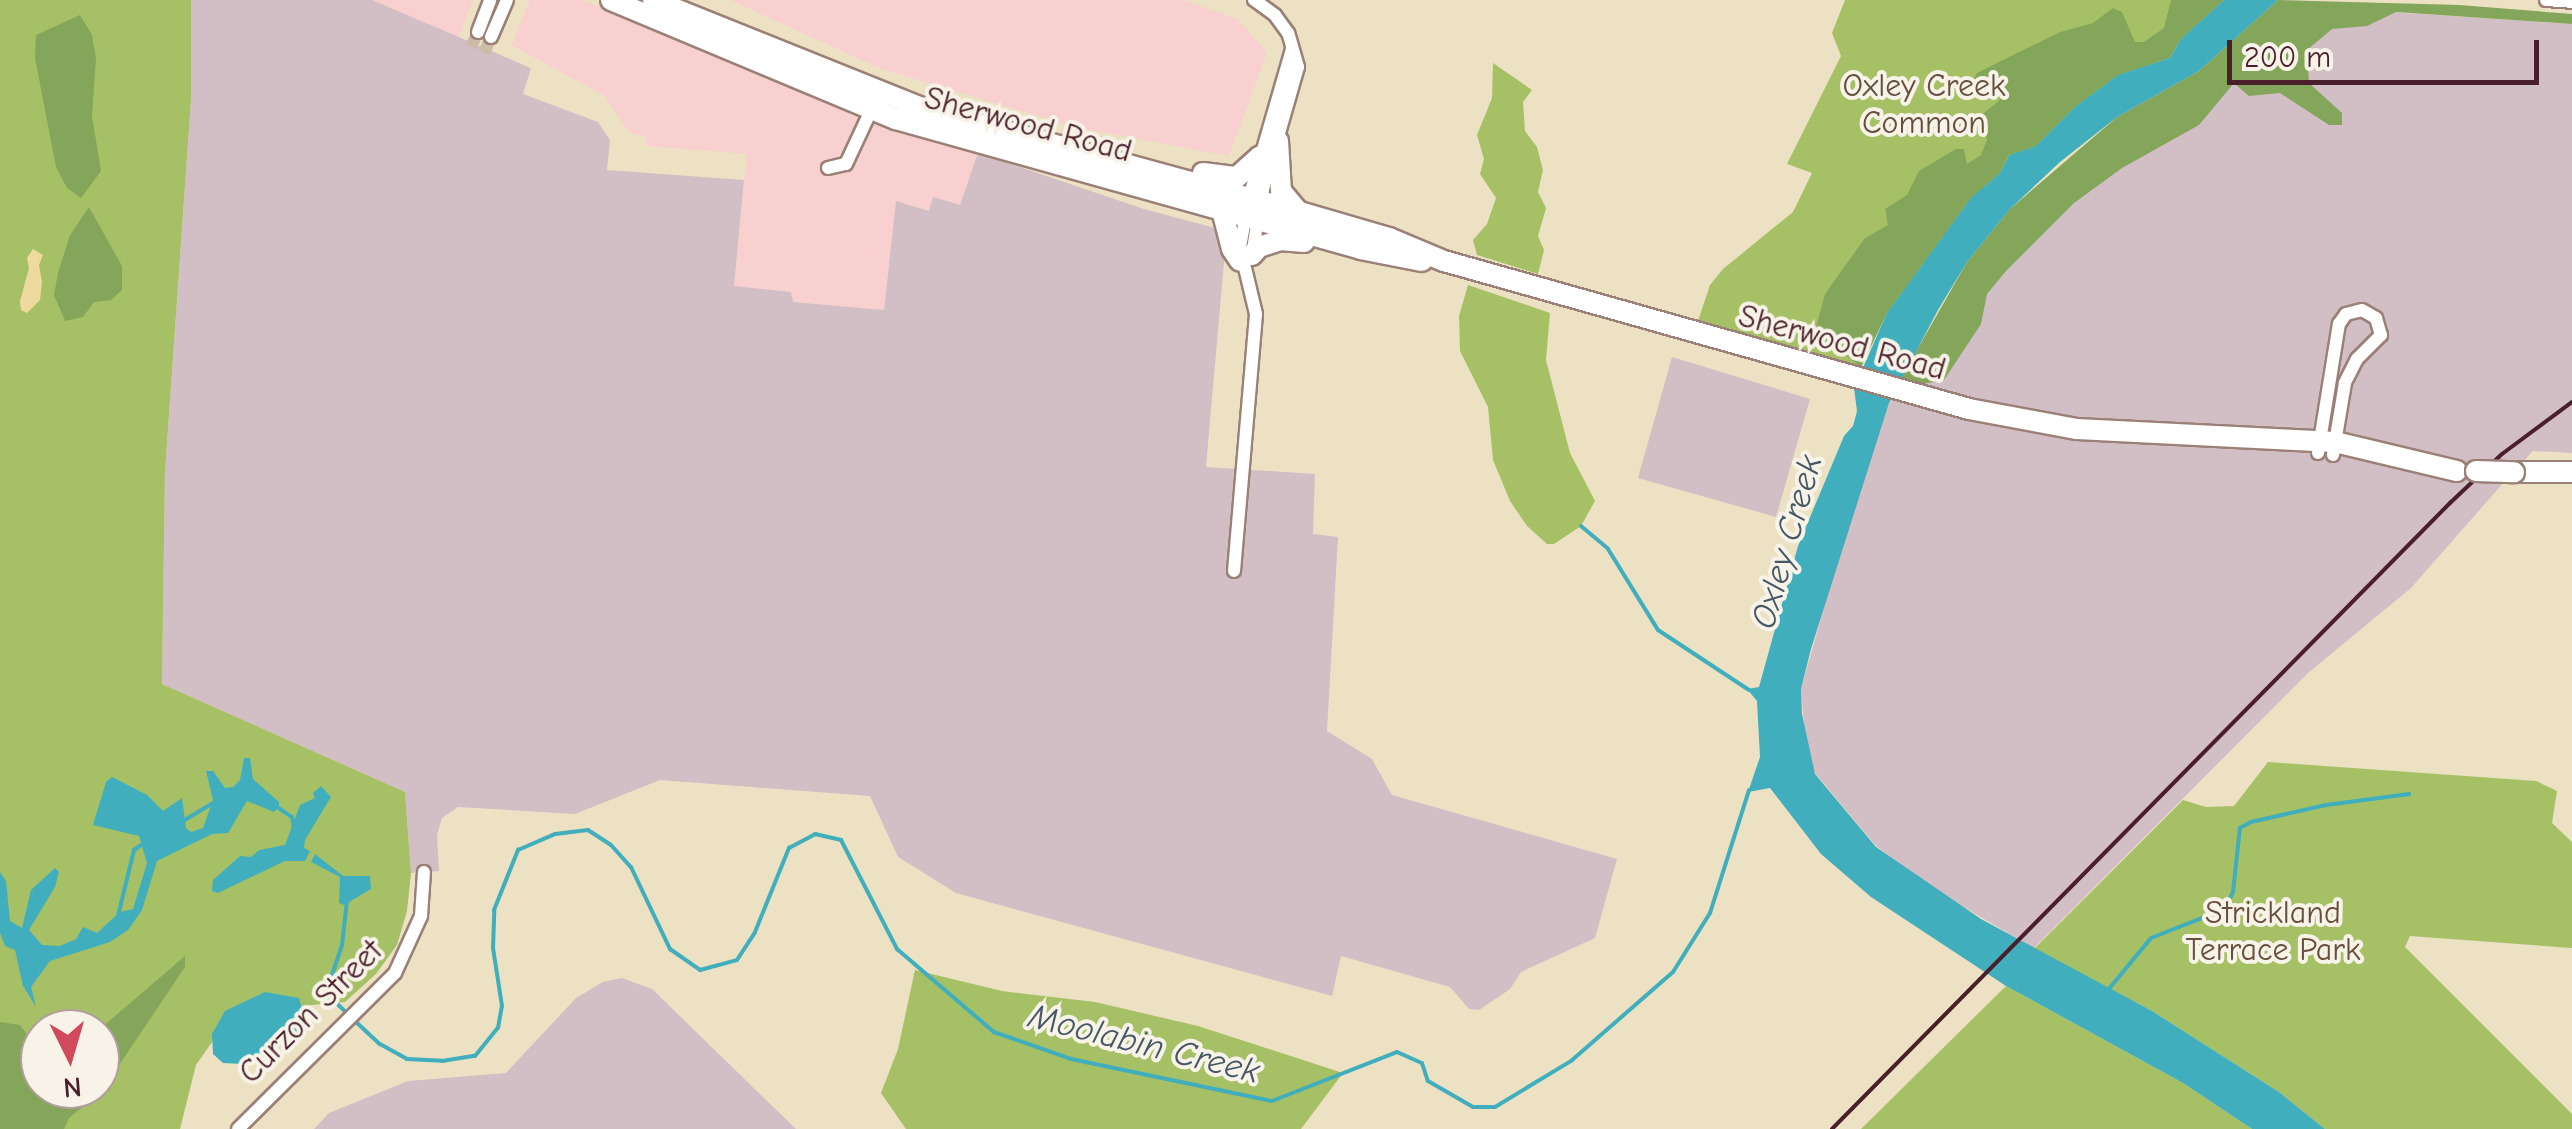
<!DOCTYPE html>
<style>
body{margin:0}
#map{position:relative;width:2572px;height:1129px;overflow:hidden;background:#ece2c3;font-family:"Comic Neue",sans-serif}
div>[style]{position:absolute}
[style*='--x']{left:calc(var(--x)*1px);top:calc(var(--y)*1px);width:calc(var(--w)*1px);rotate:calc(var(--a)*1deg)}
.built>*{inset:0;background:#f7d0cf}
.industrial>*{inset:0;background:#d2bec5}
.green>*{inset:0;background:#a6c066}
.forest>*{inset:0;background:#84a65b}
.sand>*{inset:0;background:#eeda9e}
.water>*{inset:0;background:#40aebd}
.stream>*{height:4px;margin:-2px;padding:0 2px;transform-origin:2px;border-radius:2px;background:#40aebd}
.street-tunnel>*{height:12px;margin-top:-6px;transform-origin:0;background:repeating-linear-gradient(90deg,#ccbba5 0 12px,transparent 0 18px)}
.roads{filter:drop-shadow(2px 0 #9b8077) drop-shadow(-2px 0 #9b8077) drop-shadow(0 2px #9b8077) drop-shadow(0 -2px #9b8077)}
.street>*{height:12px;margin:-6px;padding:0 6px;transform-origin:6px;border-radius:6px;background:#fff}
.primary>*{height:20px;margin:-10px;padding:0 10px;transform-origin:10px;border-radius:10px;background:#fff}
.rail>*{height:4px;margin:-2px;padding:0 2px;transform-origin:2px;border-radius:2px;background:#4a1f2b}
.bridges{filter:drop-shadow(2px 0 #9b8077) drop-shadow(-2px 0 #9b8077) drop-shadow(0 2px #9b8077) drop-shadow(0 -2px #9b8077)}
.primary-bridge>*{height:20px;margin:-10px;padding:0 10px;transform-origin:10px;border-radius:10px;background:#fff}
span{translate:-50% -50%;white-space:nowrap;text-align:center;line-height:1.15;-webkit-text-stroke:8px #f7f3e8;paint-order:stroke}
.park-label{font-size:32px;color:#664f3d}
.street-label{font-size:32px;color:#4a1f2b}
.water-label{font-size:35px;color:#465865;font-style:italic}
.north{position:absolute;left:20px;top:1009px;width:100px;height:100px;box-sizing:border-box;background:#f7f3e8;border:2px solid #b29e9c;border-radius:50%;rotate:175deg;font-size:28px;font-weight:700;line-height:40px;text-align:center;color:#4a1f2b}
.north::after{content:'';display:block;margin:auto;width:35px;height:45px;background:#d1495b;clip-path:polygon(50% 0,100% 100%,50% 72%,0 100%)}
.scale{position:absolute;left:2227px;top:40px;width:312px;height:45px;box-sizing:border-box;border:5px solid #4a1f2b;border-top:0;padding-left:12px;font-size:30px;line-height:35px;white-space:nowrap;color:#4a1f2b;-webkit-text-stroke:8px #f7f3e8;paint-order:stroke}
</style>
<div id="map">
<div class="built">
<i style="clip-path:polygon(372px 0,473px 0,458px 38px)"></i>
<i style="clip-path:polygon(530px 0,583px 0,814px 96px,860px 119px,978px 153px,961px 205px,930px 211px,896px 201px,884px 310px,793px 302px,791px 292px,734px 287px,747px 154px,646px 146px,646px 136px,629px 133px,605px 96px,511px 45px)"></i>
<i style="clip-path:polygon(730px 0,1183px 0,1238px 19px,1267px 53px,1229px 156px,1074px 127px,879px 68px)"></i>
</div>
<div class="industrial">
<i style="clip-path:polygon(191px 0,372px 0,531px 68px,523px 94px,598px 122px,610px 140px,607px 170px,744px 180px,734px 286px,791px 292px,793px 302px,884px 310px,896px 201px,929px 211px,933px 197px,960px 205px,978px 153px,1144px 209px,1219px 229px,1226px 239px,1206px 467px,1315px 474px,1313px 534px,1338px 537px,1327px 731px,1372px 759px,1392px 795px,1617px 859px,1595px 938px,1521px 972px,1510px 989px,1479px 1010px,1469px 1009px,1450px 987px,1341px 956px,1332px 996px,956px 893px,898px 857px,870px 796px,660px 780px,575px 814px,458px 807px,442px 818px,437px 835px,439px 871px,411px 873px,405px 792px,162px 684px,165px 472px,191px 100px)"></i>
<i style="clip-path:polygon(2345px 9px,2572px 24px,2572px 453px,2533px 451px,2519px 466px,2471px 465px,2457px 479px,2505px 481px,2411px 588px,2308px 673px,2034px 948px,1936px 891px,1876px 846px,1815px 773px,1806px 747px,1801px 689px,1844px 537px,1889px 403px,1910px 360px,2010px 209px)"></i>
<i style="clip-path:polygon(1672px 357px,1810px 399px,1776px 517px,1638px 478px)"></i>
<i style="clip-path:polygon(622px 978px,652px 989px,796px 1129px,314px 1129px,329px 1113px,408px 1081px,506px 1073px,576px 998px,603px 982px)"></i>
</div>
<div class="green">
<i style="clip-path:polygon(evenodd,0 0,191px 0,191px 100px,165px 472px,162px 684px,405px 792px,411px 873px,407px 911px,397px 945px,376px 974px,345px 1002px,279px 1008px,226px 1022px,196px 1065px,180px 1129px,0 1129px,0 0,40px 1029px,100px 1029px,100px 1089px,40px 1089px,40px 1029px)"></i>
<i style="clip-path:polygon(1845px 0,2224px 0,1887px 313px,1861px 367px,1698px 321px,1710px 285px,1723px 269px,1793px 212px,1812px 173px,1787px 164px,1841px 56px,1832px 33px)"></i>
<i style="clip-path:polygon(1493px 63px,1532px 90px,1523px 102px,1525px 131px,1537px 147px,1543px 170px,1538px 192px,1546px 208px,1538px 236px,1544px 250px,1538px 274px,1477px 255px,1473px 240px,1487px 224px,1496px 198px,1480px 174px,1484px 159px,1477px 135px,1492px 98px)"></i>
<i style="clip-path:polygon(1468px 285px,1550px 313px,1546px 360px,1570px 453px,1595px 501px,1581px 526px,1554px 544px,1547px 544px,1527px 526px,1510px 501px,1493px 460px,1488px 407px,1460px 351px,1459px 316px)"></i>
<i style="clip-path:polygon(2268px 762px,2536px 781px,2557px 791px,2552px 823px,2572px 842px,2572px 948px,2410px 936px,2405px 947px,2572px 1114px,2572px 1129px,2325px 1129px,2279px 1092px,2152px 1011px,2034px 949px,2183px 800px,2206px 807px,2234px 806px)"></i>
<i style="clip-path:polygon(915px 970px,1002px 991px,1095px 1002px,1198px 1026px,1343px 1073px,1301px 1129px,906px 1129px,881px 1093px,898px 1049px)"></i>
<i style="clip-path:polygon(2006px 986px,2183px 1083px,2252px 1129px,1861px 1129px)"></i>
</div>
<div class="forest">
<i style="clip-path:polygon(2171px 0,2224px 0,2181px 39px,2170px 58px,2118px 75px,2075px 107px,2036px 146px,2008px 155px,2000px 173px,1971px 198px,1887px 313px,1861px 367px,1829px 343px,1812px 342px,1825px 294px,1865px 238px,1888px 225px,1885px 209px,1907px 195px,1919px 171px,1956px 149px,1964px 149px,1967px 164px,1981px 155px,1987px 140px,1980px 116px,2000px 100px,1998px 92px,1973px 81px,1977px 73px,2060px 32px,2093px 23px,2113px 8px,2122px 12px,2135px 42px,2144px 42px,2164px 28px)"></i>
<i style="clip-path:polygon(2278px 0,2459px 5px,2572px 14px,2572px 24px,2396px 12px,2367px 26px,2332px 29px,2307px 50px,2309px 83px,2342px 113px,2342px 125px,2329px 125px,2280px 93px,2249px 96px,2234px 83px,2199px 125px,2122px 168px,2074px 203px,2006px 271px,1987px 294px,1981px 324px,1944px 380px,1922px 384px,1901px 378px,1967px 262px,2010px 209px,2117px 117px,2199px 71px)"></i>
<i style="clip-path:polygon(80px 15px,92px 35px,96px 58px,92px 116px,101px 171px,81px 198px,67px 188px,56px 167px,35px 58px,36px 35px)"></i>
<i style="clip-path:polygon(89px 207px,122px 266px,122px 290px,111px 300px,94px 302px,83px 317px,65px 321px,54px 295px,58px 273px,70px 235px)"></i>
<i style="clip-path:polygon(185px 956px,185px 967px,101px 1092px,69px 1118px,64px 1129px,0 1129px,0 1022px,20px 1025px,31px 1040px,40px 1043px,40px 1089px,100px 1089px,100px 1029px)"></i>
</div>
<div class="sand">
<i style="clip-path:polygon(33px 249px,43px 255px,39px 265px,42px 282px,40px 300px,27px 313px,21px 310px,20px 301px,29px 268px,27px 258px)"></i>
</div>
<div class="water">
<i style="clip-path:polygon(2224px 0,2278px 0,2199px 71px,2117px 117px,2060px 162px,2010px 209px,1967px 262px,1938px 310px,1889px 403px,1811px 649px,1801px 689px,1802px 714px,1815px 774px,1876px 847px,1981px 919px,2152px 1011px,2279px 1092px,2325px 1129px,2252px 1129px,2183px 1083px,2006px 986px,1871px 897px,1821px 854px,1770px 788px,1748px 792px,1760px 757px,1757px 701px,1747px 689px,1759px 687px,1798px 546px,1844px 436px,1853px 426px,1857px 411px,1854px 388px,1887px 313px,1971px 198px,2000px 173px,2009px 155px,2036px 146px,2075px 107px,2118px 75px,2170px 58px,2181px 39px)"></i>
<i style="clip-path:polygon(244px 758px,250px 758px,253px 779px,279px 802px,279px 807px,274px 812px,247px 801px,228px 833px,212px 834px,157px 861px,142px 910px,128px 930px,110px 942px,50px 961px,31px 987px,36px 1007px,23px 986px,15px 950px,5px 946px,0 933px,0 872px,6px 881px,10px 921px,22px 928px,31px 890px,55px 868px,59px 872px,55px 887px,29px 930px,42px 945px,60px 946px,76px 939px,83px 927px,97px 933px,120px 912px,133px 909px,147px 863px,139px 836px,93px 825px,106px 782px,112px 777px,147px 795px,163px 811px,182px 798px,186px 828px,191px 832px,203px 828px,213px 800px,206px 771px,213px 771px,225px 788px,233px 787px,240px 780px)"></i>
<i style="clip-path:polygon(321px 786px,331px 797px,305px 840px,304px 848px,310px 851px,305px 861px,285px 861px,218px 893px,212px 891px,213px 880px,240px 856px,251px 857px,259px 850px,285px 845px,300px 805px,315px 798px,313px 793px)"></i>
<i style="clip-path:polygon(315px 854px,343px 876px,370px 876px,371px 889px,344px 905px,339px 903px,340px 877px,311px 862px)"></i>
<i style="clip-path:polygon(265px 992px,299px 998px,303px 1012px,299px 1033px,266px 1055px,242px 1064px,223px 1063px,213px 1054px,212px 1034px,225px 1011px)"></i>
</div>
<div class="stream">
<i style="--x:1581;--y:526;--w:35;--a:40"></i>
<i style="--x:1608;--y:549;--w:95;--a:58.3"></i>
<i style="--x:1658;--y:630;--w:109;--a:33.4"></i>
<i style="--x:277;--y:807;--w:18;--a:34"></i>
<i style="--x:292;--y:817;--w:13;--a:81"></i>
<i style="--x:183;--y:821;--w:35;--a:-31"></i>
<i style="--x:347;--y:901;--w:44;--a:96.5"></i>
<i style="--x:342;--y:945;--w:51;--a:108.4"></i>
<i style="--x:326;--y:993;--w:30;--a:44"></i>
<i style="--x:118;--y:916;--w:68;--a:-76.4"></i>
<i style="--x:134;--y:850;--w:12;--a:-35"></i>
<i style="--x:2108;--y:990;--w:67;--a:-50.4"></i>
<i style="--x:2151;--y:938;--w:79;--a:-21.4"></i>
<i style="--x:2225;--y:909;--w:19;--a:-65"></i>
<i style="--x:2233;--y:892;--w:64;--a:-83.8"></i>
<i style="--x:2240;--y:828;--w:13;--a:-29"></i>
<i style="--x:2251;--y:822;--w:77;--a:-12.8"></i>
<i style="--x:2326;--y:805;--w:84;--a:-7.5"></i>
<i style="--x:355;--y:1021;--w:34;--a:43"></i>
<i style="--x:380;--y:1044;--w:31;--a:29"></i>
<i style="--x:407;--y:1059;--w:35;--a:3"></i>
<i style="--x:442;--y:1061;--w:33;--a:-9"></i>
<i style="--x:475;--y:1056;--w:36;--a:-51"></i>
<i style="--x:498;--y:1028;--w:22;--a:-80"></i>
<i style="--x:502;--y:1006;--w:59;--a:-98.8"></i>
<i style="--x:493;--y:948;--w:38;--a:-88"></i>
<i style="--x:494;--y:910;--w:65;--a:-68.2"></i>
<i style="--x:518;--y:850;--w:40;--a:-23.4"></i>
<i style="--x:555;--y:834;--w:33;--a:-7"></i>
<i style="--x:588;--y:830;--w:27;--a:33"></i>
<i style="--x:611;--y:845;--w:30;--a:48"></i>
<i style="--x:631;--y:867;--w:91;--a:64.6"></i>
<i style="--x:670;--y:949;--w:37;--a:35"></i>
<i style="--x:700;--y:970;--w:38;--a:-15"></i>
<i style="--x:737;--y:960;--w:33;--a:-57"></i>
<i style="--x:755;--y:932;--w:91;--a:-68"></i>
<i style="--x:789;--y:848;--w:30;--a:-28"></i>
<i style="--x:815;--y:834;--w:27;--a:13"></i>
<i style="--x:841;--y:840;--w:123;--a:62.8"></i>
<i style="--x:897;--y:949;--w:128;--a:40.6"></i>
<i style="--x:994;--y:1032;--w:82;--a:19.3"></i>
<i style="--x:1071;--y:1059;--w:205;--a:11.8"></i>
<i style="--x:1272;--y:1101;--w:134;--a:-21.4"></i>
<i style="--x:1397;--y:1052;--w:27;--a:24"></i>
<i style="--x:1422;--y:1063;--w:19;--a:72"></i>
<i style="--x:1428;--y:1081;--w:52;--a:30"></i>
<i style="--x:1473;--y:1107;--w:22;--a:0"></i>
<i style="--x:1495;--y:1107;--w:89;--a:-31.2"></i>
<i style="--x:1571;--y:1061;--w:135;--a:-41.1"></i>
<i style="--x:1673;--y:972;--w:70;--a:-57.9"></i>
<i style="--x:1710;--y:913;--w:129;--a:-72.4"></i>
</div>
<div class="street-tunnel">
<i style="--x:471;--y:47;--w:17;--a:-65"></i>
<i style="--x:484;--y:53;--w:17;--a:-66"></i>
</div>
<div class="roads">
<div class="street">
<i style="--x:2546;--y:0;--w:26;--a:4"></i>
<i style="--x:478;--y:32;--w:34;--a:-69"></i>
<i style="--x:491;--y:37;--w:40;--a:-66.6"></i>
<i style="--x:828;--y:168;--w:18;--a:-13"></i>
<i style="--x:846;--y:164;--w:64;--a:-65"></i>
<i style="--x:1252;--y:255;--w:67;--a:-80.5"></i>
<i style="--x:1263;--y:189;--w:127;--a:-74"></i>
<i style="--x:1298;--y:67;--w:35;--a:-106"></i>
<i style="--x:1288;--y:33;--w:22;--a:-126"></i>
<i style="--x:1275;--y:15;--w:26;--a:-144"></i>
<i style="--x:2318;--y:453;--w:131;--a:-80.8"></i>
<i style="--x:2339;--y:324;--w:12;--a:-55"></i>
<i style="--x:2346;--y:314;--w:16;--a:-14"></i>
<i style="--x:2362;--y:310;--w:16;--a:30"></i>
<i style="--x:2376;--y:318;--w:18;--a:74"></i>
<i style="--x:2381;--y:335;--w:34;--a:135"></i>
<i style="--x:2357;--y:359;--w:27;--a:117"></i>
<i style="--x:2345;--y:383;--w:73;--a:99.5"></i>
<i style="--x:1234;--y:571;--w:258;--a:-85.1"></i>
<i style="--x:1256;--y:314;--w:69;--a:-103.4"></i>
<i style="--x:1240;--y:247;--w:50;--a:-79.6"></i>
<i style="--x:1249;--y:198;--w:155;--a:-73.9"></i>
<i style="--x:238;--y:1129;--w:221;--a:-44.8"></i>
<i style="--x:395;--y:973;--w:63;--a:-65.5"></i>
<i style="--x:421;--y:916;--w:44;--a:-86.1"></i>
</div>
<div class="primary">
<i style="--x:611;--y:0;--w:309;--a:22.7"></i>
<i style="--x:896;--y:119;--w:483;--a:15.6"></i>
<i style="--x:1361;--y:249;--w:62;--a:11.1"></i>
<i style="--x:653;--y:0;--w:292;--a:21.9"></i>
<i style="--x:924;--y:109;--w:390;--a:15.3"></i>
<i style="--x:1300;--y:212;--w:93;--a:16.3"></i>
<i style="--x:1389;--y:238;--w:60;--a:22.7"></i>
<i style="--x:1444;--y:261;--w:545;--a:15.74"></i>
<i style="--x:1969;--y:409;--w:110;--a:10.5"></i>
<i style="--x:2077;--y:429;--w:258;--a:2.9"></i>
<i style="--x:2335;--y:442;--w:125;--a:13.4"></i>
<i style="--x:1278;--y:141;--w:50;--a:86.6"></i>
<i style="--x:1281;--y:191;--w:26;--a:50"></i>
<i style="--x:1203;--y:173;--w:34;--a:7"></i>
<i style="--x:1237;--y:177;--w:31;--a:-42"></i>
<i style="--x:1222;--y:210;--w:40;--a:75.6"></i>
<i style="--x:1232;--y:249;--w:14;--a:56"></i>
<i style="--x:1252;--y:255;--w:11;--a:-49"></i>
<i style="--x:1259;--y:247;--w:22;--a:-18"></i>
<i style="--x:1280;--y:240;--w:24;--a:5"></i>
<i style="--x:2514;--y:472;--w:58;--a:0"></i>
</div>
</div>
<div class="rail">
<i style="--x:1832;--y:1129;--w:880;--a:-45.37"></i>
<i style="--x:2450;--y:503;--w:71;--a:-43.3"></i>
<i style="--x:2502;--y:454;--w:87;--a:-36.6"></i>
</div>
<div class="bridges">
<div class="primary-bridge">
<i style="--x:2476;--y:471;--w:38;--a:2"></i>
</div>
</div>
<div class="park-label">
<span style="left:1924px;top:105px">Oxley Creek<br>Common</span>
<span style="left:2273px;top:932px">Strickland<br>Terrace Park</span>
</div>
<div class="street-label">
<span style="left:1028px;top:125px;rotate:15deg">Sherwood Road</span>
<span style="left:1842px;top:343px;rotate:15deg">Sherwood Road</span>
<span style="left:311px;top:1012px;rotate:-45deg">Curzon Street</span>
</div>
<div class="water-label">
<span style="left:1787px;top:542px;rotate:-74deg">Oxley Creek</span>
<span style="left:1144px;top:1044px;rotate:14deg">Moolabin Creek</span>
</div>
<div class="north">N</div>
<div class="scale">200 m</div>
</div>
